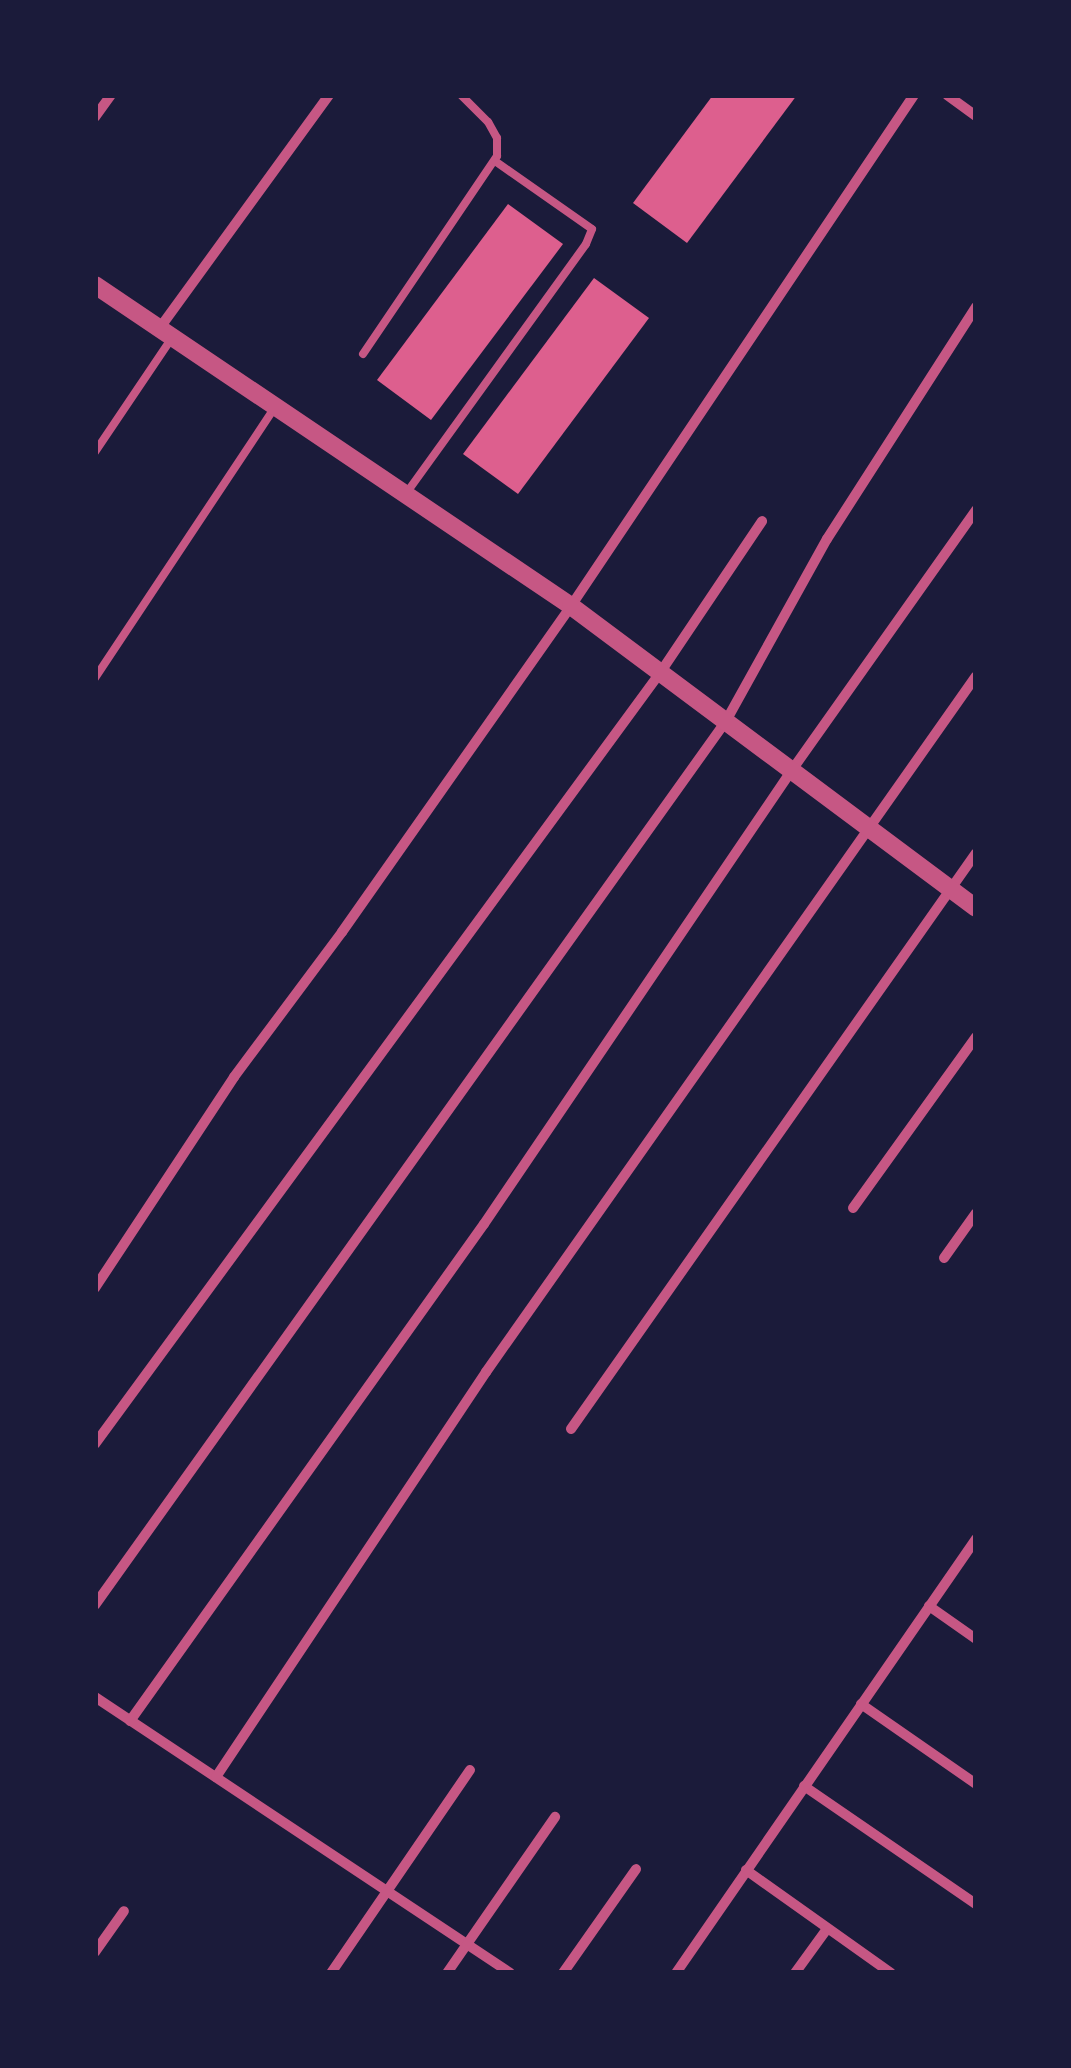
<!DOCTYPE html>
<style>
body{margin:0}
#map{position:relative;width:1071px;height:2068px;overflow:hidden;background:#1b1b3a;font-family:Barlow,sans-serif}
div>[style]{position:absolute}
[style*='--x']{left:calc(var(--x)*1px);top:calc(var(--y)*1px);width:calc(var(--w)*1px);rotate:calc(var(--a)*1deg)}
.building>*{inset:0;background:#dd5f8e}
.service>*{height:8px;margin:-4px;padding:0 4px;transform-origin:4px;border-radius:4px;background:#c65784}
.minor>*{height:10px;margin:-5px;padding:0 5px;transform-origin:5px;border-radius:5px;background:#c65784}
.tertiary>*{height:18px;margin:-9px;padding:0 9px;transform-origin:9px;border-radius:9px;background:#c65784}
span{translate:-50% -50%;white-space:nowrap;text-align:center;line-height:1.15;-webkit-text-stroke:8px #1b1b3a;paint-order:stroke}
.frame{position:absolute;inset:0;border:98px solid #1b1b3a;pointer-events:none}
</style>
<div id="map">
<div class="building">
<i style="clip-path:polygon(713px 95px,797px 95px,687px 243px,633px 203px)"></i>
<i style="clip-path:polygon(508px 204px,563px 244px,431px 420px,377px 380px)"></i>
<i style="clip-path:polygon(594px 278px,649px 318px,518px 494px,463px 454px)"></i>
</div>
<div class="service">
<i style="--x:363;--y:354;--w:239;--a:-55.9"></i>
<i style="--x:497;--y:156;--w:18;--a:-90"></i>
<i style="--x:497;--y:138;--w:18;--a:-119"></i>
<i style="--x:488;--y:122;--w:38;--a:-135"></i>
<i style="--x:95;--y:452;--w:138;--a:-56"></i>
<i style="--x:405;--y:495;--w:309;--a:-54.2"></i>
<i style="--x:586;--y:244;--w:16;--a:-68"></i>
<i style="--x:592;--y:229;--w:118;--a:-145"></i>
<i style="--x:95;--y:678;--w:325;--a:-56.4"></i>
</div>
<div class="minor">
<i style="--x:947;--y:95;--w:36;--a:36"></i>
<i style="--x:95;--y:117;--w:27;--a:-54"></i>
<i style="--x:159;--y:329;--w:289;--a:-54"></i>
<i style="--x:853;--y:1208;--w:211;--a:-54.3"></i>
<i style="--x:944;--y:1258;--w:55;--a:-54.6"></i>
<i style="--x:95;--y:1288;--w:253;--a:-56.6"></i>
<i style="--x:234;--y:1077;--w:181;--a:-53.3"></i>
<i style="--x:342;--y:932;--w:398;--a:-54.9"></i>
<i style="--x:571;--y:606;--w:615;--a:-56.13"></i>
<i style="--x:571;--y:1429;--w:704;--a:-54.89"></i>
<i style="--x:95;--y:1444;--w:956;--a:-53.77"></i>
<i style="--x:660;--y:673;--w:183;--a:-56.1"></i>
<i style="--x:95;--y:1605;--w:1086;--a:-54.48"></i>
<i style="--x:726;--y:721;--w:208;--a:-61"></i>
<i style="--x:827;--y:539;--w:276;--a:-57.3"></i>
<i style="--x:929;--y:1606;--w:57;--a:35.1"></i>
<i style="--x:95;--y:1697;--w:498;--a:33.6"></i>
<i style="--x:861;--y:1704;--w:140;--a:34.8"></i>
<i style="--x:130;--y:1721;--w:610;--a:-54.54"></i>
<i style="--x:484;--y:1224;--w:549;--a:-55.85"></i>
<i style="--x:792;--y:770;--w:319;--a:-54.7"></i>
<i style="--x:216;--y:1777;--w:487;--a:-56.3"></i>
<i style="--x:486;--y:1372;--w:851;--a:-54.85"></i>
<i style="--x:804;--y:1786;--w:209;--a:34.5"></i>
<i style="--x:746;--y:1870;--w:178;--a:35.4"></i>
<i style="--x:95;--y:1952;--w:50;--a:-54.7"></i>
<i style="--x:331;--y:1973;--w:246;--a:-55.6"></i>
<i style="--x:447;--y:1973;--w:190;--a:-55.3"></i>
<i style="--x:563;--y:1973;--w:127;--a:-54.9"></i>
<i style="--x:676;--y:1973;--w:528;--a:-55.35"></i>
<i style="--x:795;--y:1973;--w:54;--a:-54"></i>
</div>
<div class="tertiary">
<i style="--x:95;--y:285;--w:574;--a:33.99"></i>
<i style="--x:571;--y:606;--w:505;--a:36.71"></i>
</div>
<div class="frame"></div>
</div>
